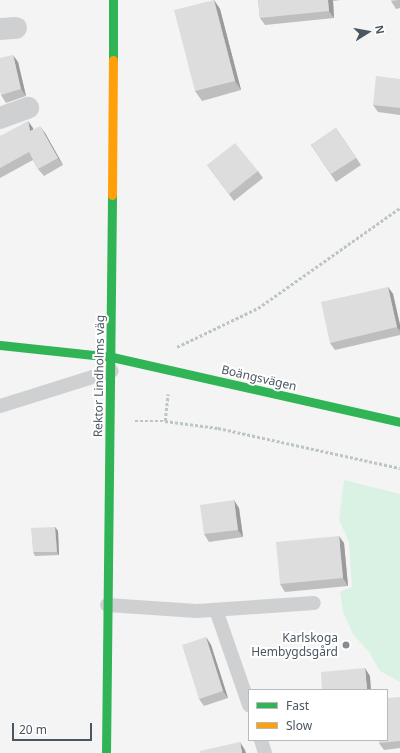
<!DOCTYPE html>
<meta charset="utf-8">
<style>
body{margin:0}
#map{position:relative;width:400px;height:753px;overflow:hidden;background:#f4f4f4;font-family:"Noto Sans",sans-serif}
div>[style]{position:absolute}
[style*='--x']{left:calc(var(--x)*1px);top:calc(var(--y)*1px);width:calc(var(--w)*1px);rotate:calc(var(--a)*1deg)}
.green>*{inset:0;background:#d9f2e3}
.path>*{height:2.5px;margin-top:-1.25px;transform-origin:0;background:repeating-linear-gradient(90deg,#bcc7c4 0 3px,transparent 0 5px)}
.lane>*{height:14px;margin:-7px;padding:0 7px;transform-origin:7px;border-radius:7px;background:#ced0d2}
.street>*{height:22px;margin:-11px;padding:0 11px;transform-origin:11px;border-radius:11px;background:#ced0d2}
.fast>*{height:9px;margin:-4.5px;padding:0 4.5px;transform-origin:4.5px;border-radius:4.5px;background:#30b455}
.slow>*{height:9px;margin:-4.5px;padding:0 4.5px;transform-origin:4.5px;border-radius:4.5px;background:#ff9f0a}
.wall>*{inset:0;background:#bebebf}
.shaded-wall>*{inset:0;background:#9b9b9b}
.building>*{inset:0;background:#ddddde}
.dots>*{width:11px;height:11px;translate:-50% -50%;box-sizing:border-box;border:2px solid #fff;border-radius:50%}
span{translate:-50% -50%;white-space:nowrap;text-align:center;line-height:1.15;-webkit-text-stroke:4px #fff;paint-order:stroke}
.street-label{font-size:12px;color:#4a5661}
.poi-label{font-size:12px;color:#4a5661}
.right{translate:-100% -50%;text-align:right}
.legend{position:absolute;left:248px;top:689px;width:140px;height:52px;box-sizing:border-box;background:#fff;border:1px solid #b7bbc0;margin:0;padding:5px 7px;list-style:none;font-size:12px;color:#4a5661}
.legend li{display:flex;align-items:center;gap:8px;height:20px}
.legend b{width:20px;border:1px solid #b7bbc0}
.north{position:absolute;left:348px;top:12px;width:40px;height:40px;-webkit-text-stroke:3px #fff;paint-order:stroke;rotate:79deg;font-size:11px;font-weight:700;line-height:16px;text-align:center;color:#4a5661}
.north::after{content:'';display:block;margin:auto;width:14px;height:18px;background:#4a5661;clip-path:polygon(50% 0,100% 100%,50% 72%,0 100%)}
.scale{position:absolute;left:12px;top:723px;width:80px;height:18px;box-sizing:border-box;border:2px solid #4a5661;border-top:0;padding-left:5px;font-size:12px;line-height:14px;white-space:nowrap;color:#4a5661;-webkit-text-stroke:3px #fff;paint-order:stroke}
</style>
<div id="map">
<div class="green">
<i style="clip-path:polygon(344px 480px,400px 494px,400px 682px,380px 671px,369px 652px,353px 634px,343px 612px,340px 592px,352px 587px,349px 542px,339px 520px)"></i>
</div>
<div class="path">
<i style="--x:177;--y:347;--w:90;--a:-25.7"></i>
<i style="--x:258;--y:308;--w:174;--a:-35.2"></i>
<i style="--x:135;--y:421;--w:30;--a:0"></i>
<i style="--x:165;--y:421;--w:53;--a:7.5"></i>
<i style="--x:218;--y:428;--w:186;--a:12.4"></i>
<i style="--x:165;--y:421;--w:27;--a:-84"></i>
</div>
<div class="lane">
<i style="--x:0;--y:406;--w:117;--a:-17.4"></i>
<i style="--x:107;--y:605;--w:90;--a:3.8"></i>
<i style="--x:197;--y:611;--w:117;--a:-3.9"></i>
<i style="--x:216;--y:610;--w:101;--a:70.8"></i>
<i style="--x:261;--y:740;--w:14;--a:73"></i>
</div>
<div class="street">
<i style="--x:0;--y:29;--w:16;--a:-4"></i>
<i style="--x:0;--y:118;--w:30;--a:-20"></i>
</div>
<div class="fast">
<i style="--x:113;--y:60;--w:60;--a:-90"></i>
<i style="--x:0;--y:345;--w:113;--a:6.1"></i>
<i style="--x:112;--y:357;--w:295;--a:12.7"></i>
<i style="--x:106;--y:753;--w:558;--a:-89.38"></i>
</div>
<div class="slow">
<i style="--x:112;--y:195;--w:135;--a:-89.6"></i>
</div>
<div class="wall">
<i style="clip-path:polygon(214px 0,220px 9px,241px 90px,202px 101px,195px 91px)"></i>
<i style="clip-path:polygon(258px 0,341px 0,333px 1px,334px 18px,265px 25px,260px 18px)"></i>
<i style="clip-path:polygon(391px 0,400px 0,400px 8px,396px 9px,391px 1px)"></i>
<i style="clip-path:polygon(18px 62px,26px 96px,6px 103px,1px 95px)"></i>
<i style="clip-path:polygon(400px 79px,400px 115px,378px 112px,373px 105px)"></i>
<i style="clip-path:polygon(33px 128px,33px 130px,45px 133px,63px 165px,44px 176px,38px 169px,33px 160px,0 178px,0 136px)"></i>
<i style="clip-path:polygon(336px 128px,361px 165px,336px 182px,311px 145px)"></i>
<i style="clip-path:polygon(207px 165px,258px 171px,263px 178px,234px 201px)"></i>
<i style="clip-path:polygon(388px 287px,393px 294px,400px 325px,400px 335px,335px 350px,330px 343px)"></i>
<i style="clip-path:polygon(239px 508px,243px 537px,209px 542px,204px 534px)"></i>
<i style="clip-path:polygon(55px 527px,58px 531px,59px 555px,35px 556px,33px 552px)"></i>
<i style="clip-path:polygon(344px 543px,348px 586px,285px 592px,280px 584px)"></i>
<i style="clip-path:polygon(206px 637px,211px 645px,228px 698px,204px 706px,199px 699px)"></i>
<i style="clip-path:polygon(400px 697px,400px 748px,384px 750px,379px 743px)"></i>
</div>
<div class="shaded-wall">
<i style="clip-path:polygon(214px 0,220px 9px,241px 90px,235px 81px)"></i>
<i style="clip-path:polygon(328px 0,332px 0,333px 1px,334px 18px,329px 11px)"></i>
<i style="clip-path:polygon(13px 55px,18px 62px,26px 96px,21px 89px)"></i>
<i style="clip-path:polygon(28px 121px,33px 128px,35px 138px,30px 131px)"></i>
<i style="clip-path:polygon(40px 126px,45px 133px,63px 165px,58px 158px)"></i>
<i style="clip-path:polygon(388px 287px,393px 294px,400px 325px,400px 331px,397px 327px)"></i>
<i style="clip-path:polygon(234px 500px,239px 508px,243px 537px,238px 530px)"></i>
<i style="clip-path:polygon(55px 527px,58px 531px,59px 555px,57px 552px)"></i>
<i style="clip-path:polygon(339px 536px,344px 543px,348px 586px,343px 578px)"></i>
<i style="clip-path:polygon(206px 637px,211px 645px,228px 698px,223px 691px)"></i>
<i style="clip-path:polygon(365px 668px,370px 676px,371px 690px,367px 690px)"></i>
<i style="clip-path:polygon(240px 742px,245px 750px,246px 753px,242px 753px)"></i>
</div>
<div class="building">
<i style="clip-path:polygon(214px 0,235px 81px,195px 91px,174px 10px)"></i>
<i style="clip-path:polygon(258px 0,328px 0,329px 11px,260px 18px)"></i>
<i style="clip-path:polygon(391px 0,398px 0,391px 1px)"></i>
<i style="clip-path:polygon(13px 55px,21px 89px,1px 95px,0 91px,0 58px)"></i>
<i style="clip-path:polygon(376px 76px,400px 79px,400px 108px,373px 105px)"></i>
<i style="clip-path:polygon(28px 121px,30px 131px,40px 126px,58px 158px,38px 169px,29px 152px,0 168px,0 136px)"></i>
<i style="clip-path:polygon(336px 128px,356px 158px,331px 174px,311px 145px)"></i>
<i style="clip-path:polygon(235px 143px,258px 171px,229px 194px,207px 165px)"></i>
<i style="clip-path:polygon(388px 287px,397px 327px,330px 343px,321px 302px)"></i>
<i style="clip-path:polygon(234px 500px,238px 530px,204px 534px,200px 505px)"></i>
<i style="clip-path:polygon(55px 527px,57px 552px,33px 552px,31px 528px)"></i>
<i style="clip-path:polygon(339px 536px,343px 578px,280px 584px,276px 542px)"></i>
<i style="clip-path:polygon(206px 637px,223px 691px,199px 699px,182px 645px)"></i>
<i style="clip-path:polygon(365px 668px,367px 690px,322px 690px,321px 672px)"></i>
<i style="clip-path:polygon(400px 697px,400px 741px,379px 743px,378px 740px,387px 740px,387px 698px)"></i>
<i style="clip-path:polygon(240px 742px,242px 753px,200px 753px,200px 751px)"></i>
</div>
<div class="dots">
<i style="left:346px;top:645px;background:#868d94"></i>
</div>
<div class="street-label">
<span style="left:99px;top:376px;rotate:-89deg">Rektor Lindholms väg</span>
<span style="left:259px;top:378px;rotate:13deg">Boängsvägen</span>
</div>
<div class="poi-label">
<span class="right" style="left:338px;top:645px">Karlskoga<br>Hembygdsgård</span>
</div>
<ul class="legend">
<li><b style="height:5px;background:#30b455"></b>Fast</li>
<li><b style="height:5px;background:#ff9f0a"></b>Slow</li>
</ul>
<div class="north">N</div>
<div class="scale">20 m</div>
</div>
